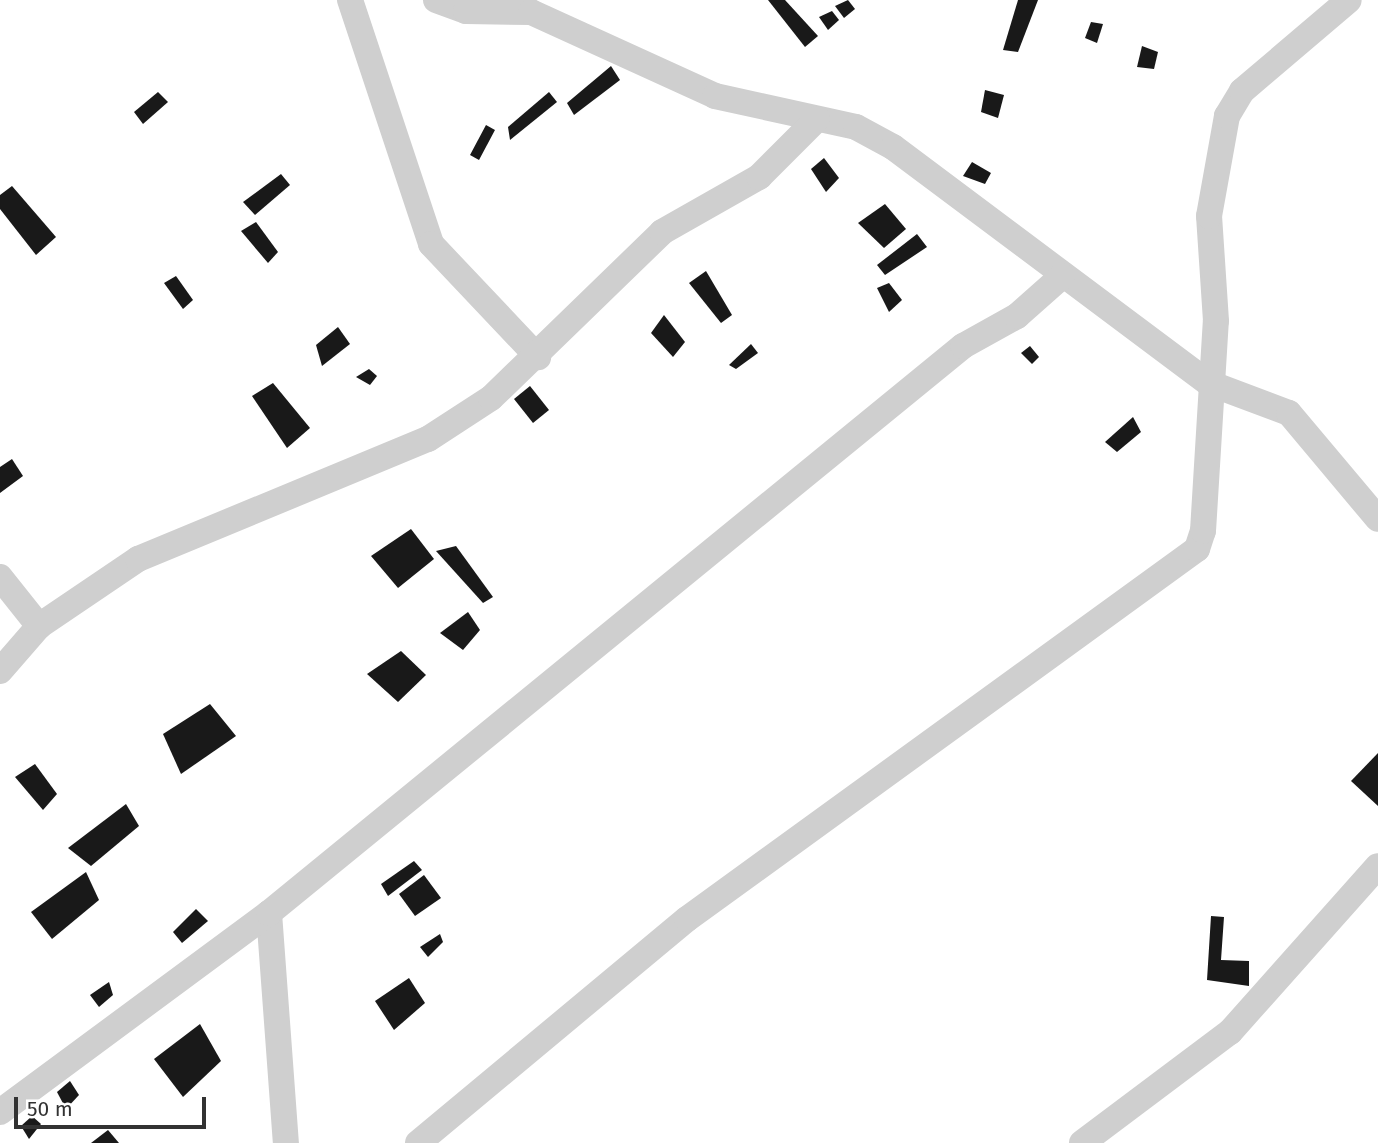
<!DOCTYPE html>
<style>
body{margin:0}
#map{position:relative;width:1378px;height:1143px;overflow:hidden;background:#fff;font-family:"Fira Sans",sans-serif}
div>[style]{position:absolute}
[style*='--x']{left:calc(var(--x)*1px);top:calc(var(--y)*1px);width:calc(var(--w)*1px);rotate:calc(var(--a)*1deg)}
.building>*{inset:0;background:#191919}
.minor>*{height:26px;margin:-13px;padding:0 13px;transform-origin:13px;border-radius:13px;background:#cfcfcf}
span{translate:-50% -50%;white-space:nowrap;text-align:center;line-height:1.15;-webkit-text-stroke:7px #fff;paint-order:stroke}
.scale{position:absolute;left:14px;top:1097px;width:192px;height:32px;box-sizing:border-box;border:4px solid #323232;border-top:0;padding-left:9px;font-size:21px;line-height:24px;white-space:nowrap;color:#323232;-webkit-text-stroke:5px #fff;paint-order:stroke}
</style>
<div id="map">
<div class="building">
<i style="clip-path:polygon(768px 0,785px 0,818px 36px,805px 47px)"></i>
<i style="clip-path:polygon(848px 0,855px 9px,844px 18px,835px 6px)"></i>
<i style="clip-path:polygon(1018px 0,1038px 0,1018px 52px,1003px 50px)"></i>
<i style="clip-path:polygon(832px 11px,839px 20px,828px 30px,819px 17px)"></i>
<i style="clip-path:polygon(1091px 22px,1103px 24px,1097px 43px,1085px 38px)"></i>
<i style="clip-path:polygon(1142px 46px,1158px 52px,1154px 69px,1137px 67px)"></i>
<i style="clip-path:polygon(611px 66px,620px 80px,574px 115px,567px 103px)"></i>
<i style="clip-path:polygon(985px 90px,1004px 95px,998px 118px,981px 112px)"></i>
<i style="clip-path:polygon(158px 92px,168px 102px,143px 124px,134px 112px)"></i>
<i style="clip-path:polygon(549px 92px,557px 102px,510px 140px,508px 127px)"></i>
<i style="clip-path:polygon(486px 125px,495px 130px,479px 160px,470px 155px)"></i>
<i style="clip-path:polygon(824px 158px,839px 178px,826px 192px,811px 169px)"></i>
<i style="clip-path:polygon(972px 162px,991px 173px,985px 184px,963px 176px)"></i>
<i style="clip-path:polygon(281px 174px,290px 185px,255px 215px,243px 202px)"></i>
<i style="clip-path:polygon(12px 186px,56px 237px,36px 255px,0 209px,0 195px)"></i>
<i style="clip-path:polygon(885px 204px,906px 229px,884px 248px,858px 223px)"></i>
<i style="clip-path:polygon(256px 222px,278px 252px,268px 263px,241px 231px)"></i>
<i style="clip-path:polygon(917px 234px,927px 247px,885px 275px,877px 265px)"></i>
<i style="clip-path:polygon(706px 271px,732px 315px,721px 323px,689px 283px)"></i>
<i style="clip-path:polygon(176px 276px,193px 300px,183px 309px,164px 283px)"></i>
<i style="clip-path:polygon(889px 283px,902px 300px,889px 312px,877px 288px)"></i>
<i style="clip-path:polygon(664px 315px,685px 342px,673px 357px,651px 333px)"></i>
<i style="clip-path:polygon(338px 327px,350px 344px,322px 366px,316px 345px)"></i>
<i style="clip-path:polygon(751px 344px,758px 353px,736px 369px,729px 365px)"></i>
<i style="clip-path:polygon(1030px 346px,1039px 357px,1032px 364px,1021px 353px)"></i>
<i style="clip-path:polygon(369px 369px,377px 376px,370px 385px,356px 377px)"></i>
<i style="clip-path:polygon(273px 383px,310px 428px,287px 448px,252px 396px)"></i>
<i style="clip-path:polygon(530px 386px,549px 410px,533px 423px,514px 399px)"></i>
<i style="clip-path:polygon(1133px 417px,1141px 432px,1117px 452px,1105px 442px)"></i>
<i style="clip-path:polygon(12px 459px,23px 476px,0 493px,0 467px)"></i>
<i style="clip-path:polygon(411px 529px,434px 559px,398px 588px,371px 556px)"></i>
<i style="clip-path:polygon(456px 546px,493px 597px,483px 603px,436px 551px)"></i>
<i style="clip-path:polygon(468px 612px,480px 630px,463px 650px,440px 633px)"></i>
<i style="clip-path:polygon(401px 651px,426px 675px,398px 702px,367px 674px)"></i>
<i style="clip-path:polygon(210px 704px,236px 736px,181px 774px,163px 734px)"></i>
<i style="clip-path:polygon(1378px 753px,1378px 806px,1351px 781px)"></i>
<i style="clip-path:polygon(35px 764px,57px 794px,43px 810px,15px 777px)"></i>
<i style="clip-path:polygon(126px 804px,139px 826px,91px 866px,68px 848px)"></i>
<i style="clip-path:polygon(414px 861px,422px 870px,388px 896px,381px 884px)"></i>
<i style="clip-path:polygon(86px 872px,99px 900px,52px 939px,31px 912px)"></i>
<i style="clip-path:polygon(424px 875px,441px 898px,415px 916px,399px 894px)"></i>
<i style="clip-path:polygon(196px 909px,208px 921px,182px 943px,173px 932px)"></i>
<i style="clip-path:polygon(1211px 916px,1224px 917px,1221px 960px,1249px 961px,1249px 986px,1207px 980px)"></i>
<i style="clip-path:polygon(440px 934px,443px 942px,428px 957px,420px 947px)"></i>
<i style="clip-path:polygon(409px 978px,425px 1003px,394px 1030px,375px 1001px)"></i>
<i style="clip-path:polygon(109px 982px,113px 995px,99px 1007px,90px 995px)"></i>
<i style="clip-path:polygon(200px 1024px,221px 1061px,183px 1097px,154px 1059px)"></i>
<i style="clip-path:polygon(70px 1081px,79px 1095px,66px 1109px,57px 1092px)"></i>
<i style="clip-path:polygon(32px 1116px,41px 1124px,29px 1139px,21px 1126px)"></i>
<i style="clip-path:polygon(108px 1130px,119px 1143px,91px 1143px)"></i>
</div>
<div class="minor">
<i style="--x:350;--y:0;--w:257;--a:71.6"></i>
<i style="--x:431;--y:244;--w:156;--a:46.6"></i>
<i style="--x:436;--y:0;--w:32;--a:20"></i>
<i style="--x:466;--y:11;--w:65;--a:0.9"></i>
<i style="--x:531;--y:12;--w:202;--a:24.5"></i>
<i style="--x:715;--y:96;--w:144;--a:12.4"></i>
<i style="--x:856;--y:127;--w:42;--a:28.4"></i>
<i style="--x:893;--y:147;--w:394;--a:36.8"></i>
<i style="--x:1209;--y:383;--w:85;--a:20.6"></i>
<i style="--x:1289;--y:413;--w:138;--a:50"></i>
<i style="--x:0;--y:577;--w:63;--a:51.5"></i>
<i style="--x:0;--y:671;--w:60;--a:-49.1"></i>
<i style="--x:39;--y:626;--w:120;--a:-34.1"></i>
<i style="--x:138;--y:559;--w:314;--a:-22.5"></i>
<i style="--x:428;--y:439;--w:75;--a:-33.1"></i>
<i style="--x:491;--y:398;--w:238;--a:-44.1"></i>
<i style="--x:662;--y:232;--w:112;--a:-29.6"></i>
<i style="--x:759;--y:177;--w:82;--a:-45"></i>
<i style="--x:269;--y:913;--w:231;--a:85.8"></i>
<i style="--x:0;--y:1112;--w:335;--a:-36.5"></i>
<i style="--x:269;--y:913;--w:896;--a:-39.25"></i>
<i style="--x:963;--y:346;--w:62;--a:-29.1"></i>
<i style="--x:1017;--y:316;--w:60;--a:-41.6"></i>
<i style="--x:418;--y:1143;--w:350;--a:-39.8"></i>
<i style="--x:687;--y:919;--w:630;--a:-35.96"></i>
<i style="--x:1197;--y:549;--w:19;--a:-72"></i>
<i style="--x:1203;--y:531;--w:210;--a:-86.5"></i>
<i style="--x:1216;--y:321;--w:105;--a:-93.8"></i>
<i style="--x:1209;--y:216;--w:102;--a:-79.8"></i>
<i style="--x:1227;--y:116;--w:29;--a:-59"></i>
<i style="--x:1242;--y:91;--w:140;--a:-40.4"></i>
<i style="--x:1082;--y:1143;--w:185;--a:-36.9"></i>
<i style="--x:1230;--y:1032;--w:222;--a:-48.3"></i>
</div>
<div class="scale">50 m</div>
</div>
